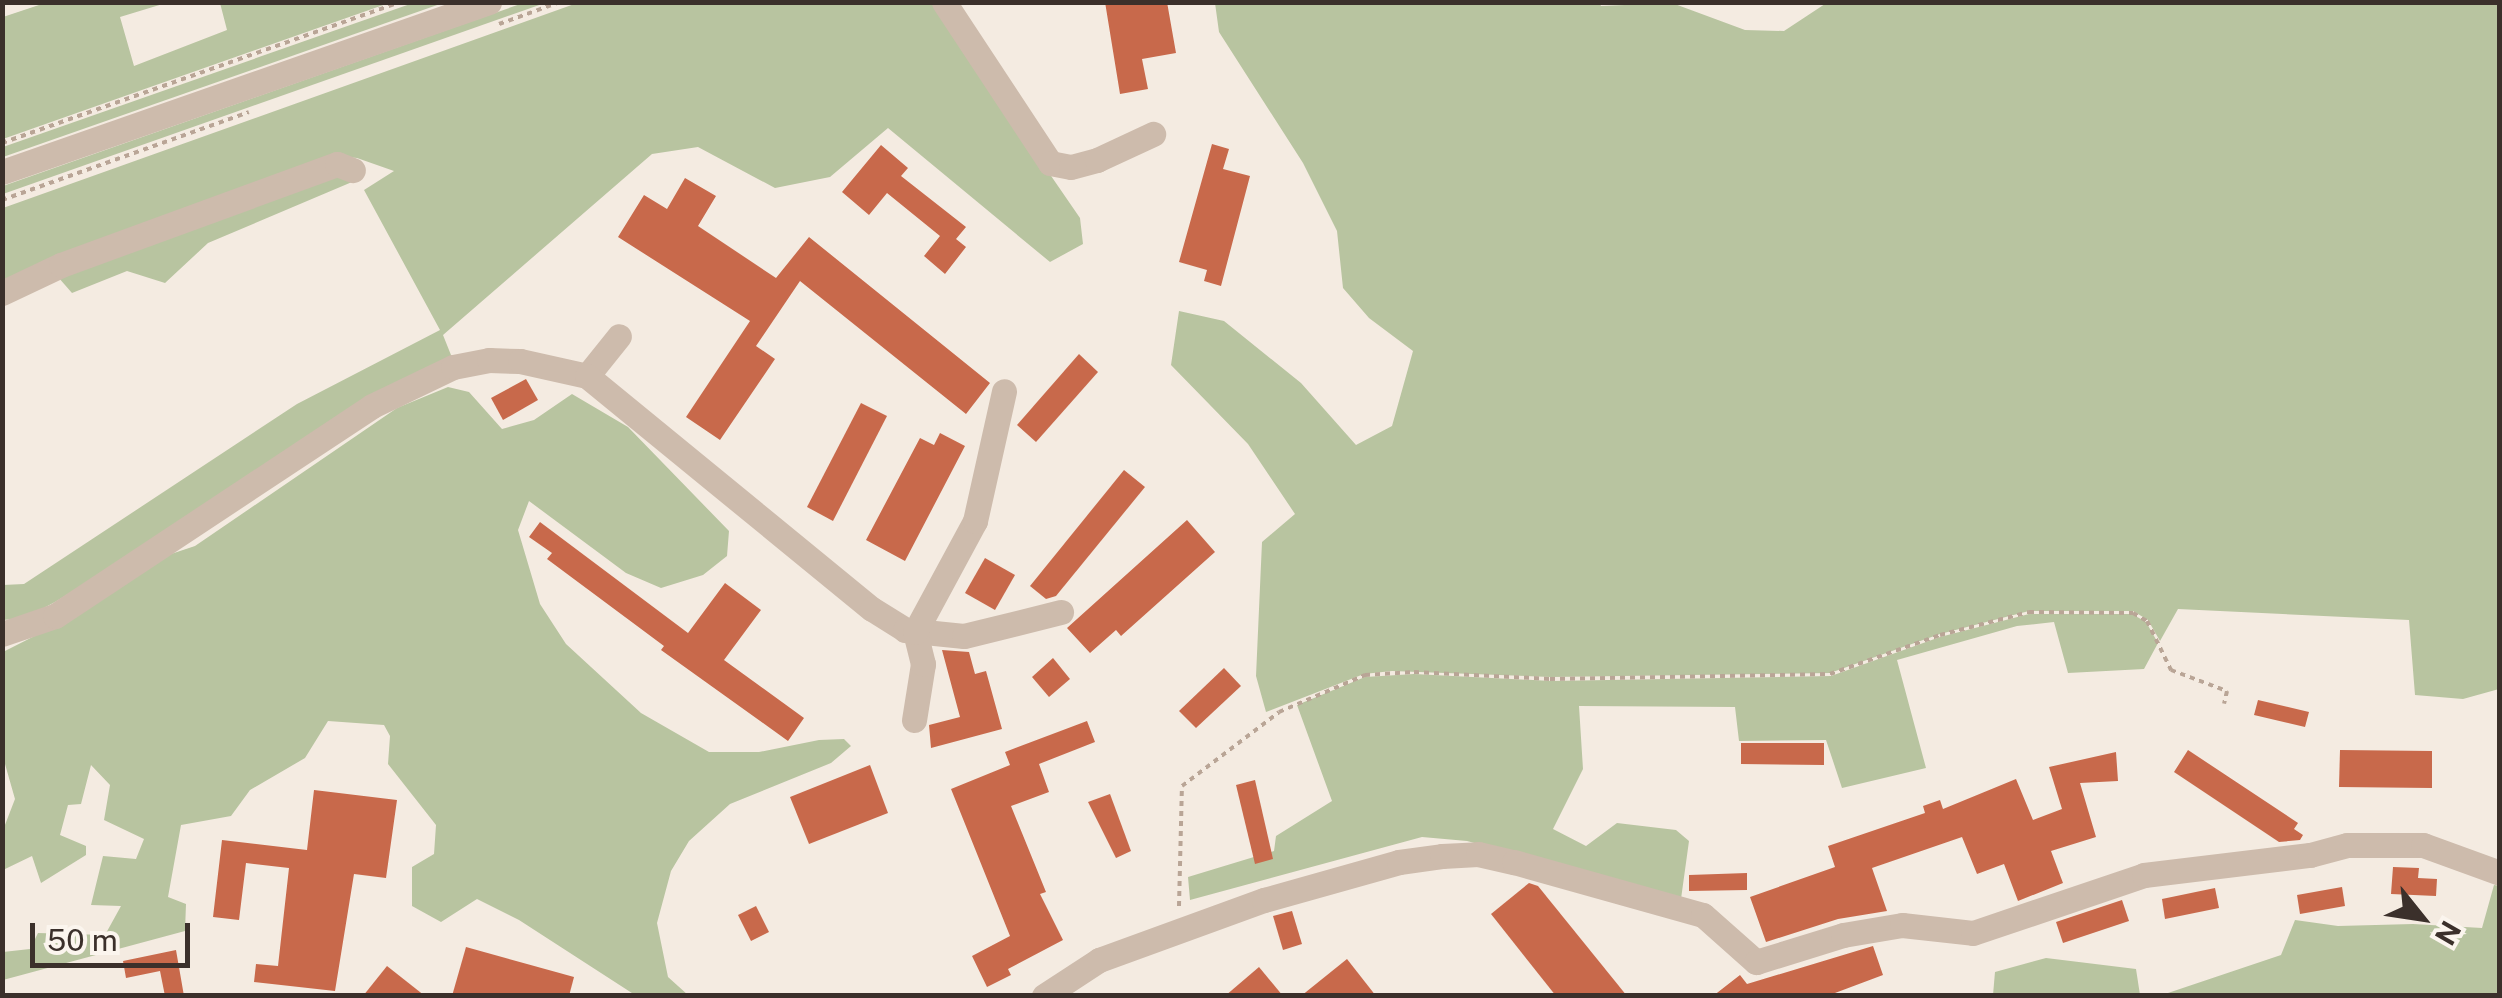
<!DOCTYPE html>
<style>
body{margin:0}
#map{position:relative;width:2502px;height:998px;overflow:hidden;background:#f4ebe1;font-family:"Public Sans",sans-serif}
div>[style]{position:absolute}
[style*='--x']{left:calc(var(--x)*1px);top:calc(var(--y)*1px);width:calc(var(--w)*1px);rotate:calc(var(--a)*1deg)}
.green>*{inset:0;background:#b8c4a0}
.building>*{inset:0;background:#c8694b}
.path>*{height:4px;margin-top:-2px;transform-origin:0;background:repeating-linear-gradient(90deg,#b9a596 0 5px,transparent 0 10px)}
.minor>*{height:25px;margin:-12.5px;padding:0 12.5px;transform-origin:12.5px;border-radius:12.5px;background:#cdbbac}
span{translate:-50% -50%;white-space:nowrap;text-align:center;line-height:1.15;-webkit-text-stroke:8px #fbf5ee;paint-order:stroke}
.frame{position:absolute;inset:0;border:5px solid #3b302b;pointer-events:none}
.north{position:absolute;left:2372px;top:868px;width:100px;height:100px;-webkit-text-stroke:8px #fbf5ee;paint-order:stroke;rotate:120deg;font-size:28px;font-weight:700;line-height:40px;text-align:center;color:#3b302b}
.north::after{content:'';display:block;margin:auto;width:35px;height:45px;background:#3b302b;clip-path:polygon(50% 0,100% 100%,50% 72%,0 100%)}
.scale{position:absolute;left:30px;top:923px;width:160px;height:45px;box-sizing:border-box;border:5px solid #3b302b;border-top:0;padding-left:12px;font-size:30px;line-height:35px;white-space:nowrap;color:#3b302b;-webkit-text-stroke:8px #fbf5ee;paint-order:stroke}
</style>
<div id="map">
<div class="green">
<i style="clip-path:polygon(48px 2px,166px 3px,120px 17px,134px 66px,227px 30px,220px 3px,389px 3px,3px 139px,3px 17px)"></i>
<i style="clip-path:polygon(526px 2px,545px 3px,3px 194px,3px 186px)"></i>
<i style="clip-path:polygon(580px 2px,932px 3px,1080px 218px,1083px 244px,1050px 262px,888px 128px,830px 177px,775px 188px,698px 147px,652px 154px,443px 335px,453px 360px,55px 602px,25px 618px,3px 620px,3px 585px,24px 584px,297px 404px,440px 330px,364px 190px,394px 171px,357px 158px,337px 156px,3px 284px,3px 208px)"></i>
<i style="clip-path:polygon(1599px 2px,1601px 6px,1672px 3px,1745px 30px,1784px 31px,1828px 2px,2499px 3px,2499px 689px,2463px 699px,2415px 695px,2409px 620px,2178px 609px,2160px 641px,2148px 620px,2133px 611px,2029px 611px,1940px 634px,1830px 673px,1551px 677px,1392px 671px,1364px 674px,1266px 712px,1256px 676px,1262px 542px,1295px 514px,1248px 444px,1171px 365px,1179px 311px,1224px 321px,1301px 383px,1356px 445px,1392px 426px,1413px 351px,1369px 318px,1343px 288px,1337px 231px,1303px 163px,1219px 32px,1215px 3px)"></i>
<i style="clip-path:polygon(413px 3px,443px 3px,3px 157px,3px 147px)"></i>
<i style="clip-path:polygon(338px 173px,352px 182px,208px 243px,165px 283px,127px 271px,72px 293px,58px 277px)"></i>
<i style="clip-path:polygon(448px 387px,469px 392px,502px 429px,534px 420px,572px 394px,628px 427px,729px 531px,727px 556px,703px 575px,661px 588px,626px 573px,529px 501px,518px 530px,540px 604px,566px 644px,641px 713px,709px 752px,759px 752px,819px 740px,844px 739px,851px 746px,831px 763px,730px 804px,689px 841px,671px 871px,657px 923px,668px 977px,688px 995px,635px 995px,519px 920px,477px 899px,441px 922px,412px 906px,412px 867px,434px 854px,436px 825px,388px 764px,390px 736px,384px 725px,328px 721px,305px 758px,250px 790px,231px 816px,181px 825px,168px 897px,186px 904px,185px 931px,3px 980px,3px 952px,30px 949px,38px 933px,105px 935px,121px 906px,91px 905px,103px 856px,136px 859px,144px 839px,104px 820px,110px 785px,91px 765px,81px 804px,68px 805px,60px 835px,86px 846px,86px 855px,41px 883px,32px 856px,3px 870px,3px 830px,15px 799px,3px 757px,3px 652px,74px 616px,165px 556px,195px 546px,397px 408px)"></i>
<i style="clip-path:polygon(2029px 614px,2132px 614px,2146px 622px,2158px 643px,2144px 669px,2068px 673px,2054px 622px,2017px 626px,1897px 660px,1926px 768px,1842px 788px,1826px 740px,1739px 741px,1735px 707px,1579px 706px,1583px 769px,1553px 829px,1586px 846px,1617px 823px,1676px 830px,1689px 841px,1681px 899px,1467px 841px,1422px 837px,1190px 900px,1188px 877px,1274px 851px,1276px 836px,1332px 801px,1297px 705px,1365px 677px,1414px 674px,1551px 681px,1831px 676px,1940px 637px)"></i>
<i style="clip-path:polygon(2494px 885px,2500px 886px,2499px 995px,2162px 995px,2281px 955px,2295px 920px,2338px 926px,2413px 924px,2482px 928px)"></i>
<i style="clip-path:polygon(2046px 958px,2136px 969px,2140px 995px,1993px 995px,1995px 972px)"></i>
</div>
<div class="building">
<i style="clip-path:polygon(1105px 2px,1167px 2px,1176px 53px,1142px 59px,1148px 89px,1120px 94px)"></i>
<i style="clip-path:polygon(1212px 144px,1229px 149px,1223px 169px,1250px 176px,1221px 286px,1204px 281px,1207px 270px,1179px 262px)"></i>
<i style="clip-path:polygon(881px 145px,908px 168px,901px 176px,966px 227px,956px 239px,966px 247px,945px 274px,924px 256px,940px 236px,887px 193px,869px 215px,842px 192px)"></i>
<i style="clip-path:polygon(685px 178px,716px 196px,698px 226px,776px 278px,809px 237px,990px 383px,966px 414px,800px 281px,756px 346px,775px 359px,720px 440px,686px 417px,750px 321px,618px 237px,644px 195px,667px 209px)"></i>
<i style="clip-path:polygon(1079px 354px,1098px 372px,1036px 442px,1017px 425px)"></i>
<i style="clip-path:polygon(526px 379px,538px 400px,503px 420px,491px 398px)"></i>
<i style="clip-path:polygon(861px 403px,887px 416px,833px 521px,807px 507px)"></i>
<i style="clip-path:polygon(940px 433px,965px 446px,905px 561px,866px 540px,920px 438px,934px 445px)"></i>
<i style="clip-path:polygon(1124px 470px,1145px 487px,1056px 596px,1046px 599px,1030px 586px)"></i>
<i style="clip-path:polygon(1187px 520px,1215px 552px,1121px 636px,1116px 630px,1090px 653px,1067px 628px)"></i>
<i style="clip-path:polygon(540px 522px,688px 633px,725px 583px,761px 610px,724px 660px,804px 718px,788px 741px,661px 650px,664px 646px,547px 559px,552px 553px,529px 537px)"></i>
<i style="clip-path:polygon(985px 558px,1015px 575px,995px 610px,965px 593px)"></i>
<i style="clip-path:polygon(942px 650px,969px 652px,975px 674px,986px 671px,1002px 729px,931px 748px,929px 725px,960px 717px)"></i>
<i style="clip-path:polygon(1053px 658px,1070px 679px,1049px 697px,1032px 677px)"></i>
<i style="clip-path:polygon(1224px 668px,1241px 686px,1196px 728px,1179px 711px)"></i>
<i style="clip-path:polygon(2258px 700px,2309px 712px,2305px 727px,2254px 715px)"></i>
<i style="clip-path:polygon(1087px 721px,1095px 742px,1039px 764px,1049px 792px,1011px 806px,1046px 892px,1040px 894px,1063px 940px,1008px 969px,1011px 975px,987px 987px,972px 956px,1010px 936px,951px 789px,1010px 765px,1005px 752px)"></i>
<i style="clip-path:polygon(1741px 743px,1824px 743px,1824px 765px,1741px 764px)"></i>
<i style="clip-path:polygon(2188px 750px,2298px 823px,2294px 829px,2303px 835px,2300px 840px,2279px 842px,2174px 772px)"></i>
<i style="clip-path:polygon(2340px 750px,2432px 751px,2432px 788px,2339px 787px)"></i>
<i style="clip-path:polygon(2116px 752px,2118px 781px,2080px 783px,2096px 837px,2051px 851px,2063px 883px,2018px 901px,2004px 864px,1977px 874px,1962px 837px,1872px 868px,1887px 911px,1838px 919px,1766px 942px,1750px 897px,1835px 867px,1828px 846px,1925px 813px,1923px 806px,1940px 800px,1943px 809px,2016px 779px,2033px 820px,2062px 809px,2049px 767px)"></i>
<i style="clip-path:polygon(870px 765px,888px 813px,809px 844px,790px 797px)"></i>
<i style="clip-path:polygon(1255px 780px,1273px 859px,1255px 864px,1236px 785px)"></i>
<i style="clip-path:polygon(314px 790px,397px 800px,386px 878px,354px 874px,335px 991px,254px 982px,256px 964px,278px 966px,289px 868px,246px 863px,239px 920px,213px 917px,222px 840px,307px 850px)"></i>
<i style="clip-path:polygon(1110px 794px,1131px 851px,1116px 858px,1088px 802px)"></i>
<i style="clip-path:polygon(2393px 867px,2419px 868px,2418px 878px,2437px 879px,2436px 896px,2391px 894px)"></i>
<i style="clip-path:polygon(1747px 873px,1747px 890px,1689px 891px,1689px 875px)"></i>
<i style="clip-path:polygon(1529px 883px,1538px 886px,1627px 996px,1556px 996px,1491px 914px)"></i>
<i style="clip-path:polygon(2342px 887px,2345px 906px,2300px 914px,2297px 895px)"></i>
<i style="clip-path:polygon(2215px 888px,2219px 908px,2165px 919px,2162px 899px)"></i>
<i style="clip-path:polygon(2122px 900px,2129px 921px,2063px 943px,2056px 922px)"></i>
<i style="clip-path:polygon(756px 906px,769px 932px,751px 941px,738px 915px)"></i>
<i style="clip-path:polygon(1292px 911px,1302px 944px,1283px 950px,1273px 916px)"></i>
<i style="clip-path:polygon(1873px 946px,1883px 975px,1827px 996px,1713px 996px,1740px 975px,1747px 984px)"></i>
<i style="clip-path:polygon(466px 947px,574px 977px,569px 996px,452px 996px)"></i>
<i style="clip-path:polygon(176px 950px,184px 996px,165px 996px,160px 971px,126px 978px,123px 961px)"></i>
<i style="clip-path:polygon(1347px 959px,1376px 996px,1301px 996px)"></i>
<i style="clip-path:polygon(387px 966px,425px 996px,363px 996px)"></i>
<i style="clip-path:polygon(1259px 967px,1283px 996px,1225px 996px)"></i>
</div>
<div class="path">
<i style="--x:499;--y:24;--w:65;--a:-19.8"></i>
<i style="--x:2;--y:143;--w:422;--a:-19.5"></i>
<i style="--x:2;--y:200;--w:262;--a:-19.6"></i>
<i style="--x:1179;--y:906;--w:120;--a:-88.6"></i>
<i style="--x:1182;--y:786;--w:122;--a:-37.3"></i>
<i style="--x:1279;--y:712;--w:94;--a:-23.3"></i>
<i style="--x:1365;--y:675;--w:49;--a:-3.5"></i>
<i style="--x:1414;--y:672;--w:136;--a:2.9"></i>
<i style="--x:1550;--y:679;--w:280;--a:-1"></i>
<i style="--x:1830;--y:674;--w:117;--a:-19.5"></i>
<i style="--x:1940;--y:635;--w:92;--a:-14.5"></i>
<i style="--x:2029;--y:612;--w:104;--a:0.6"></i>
<i style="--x:2133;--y:613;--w:16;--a:30"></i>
<i style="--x:2147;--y:621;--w:55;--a:63.9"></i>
<i style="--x:2171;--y:670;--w:60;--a:20.6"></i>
<i style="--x:2227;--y:691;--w:13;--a:103"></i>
</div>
<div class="minor">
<i style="--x:944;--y:2;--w:193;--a:56.6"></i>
<i style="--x:1050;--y:163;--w:21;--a:11"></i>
<i style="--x:1071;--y:167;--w:27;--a:-15"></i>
<i style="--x:1097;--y:160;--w:62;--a:-24.9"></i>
<i style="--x:2;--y:172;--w:516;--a:-19.24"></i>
<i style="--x:2;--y:293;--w:65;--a:-25.4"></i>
<i style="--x:61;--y:265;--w:294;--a:-20.1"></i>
<i style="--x:337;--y:164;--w:17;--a:21"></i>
<i style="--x:587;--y:376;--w:51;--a:-51.3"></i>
<i style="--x:2;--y:634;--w:56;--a:-18.8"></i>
<i style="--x:55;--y:616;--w:380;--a:-33.5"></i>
<i style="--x:372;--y:406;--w:90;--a:-25.7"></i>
<i style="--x:453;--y:367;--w:37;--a:-11"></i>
<i style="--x:489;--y:360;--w:31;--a:2"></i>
<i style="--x:520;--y:361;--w:69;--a:12.6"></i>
<i style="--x:587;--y:376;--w:368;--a:39.3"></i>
<i style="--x:872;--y:609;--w:39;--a:32"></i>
<i style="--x:905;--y:630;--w:59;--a:5.8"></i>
<i style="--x:964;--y:636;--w:100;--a:-13.9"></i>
<i style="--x:914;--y:720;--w:57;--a:-80.9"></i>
<i style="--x:923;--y:664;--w:33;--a:-104"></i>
<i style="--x:915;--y:632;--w:126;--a:-61.6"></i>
<i style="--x:975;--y:521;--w:133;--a:-77.4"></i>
<i style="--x:1044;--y:996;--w:66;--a:-33.2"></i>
<i style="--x:1099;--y:960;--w:176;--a:-20"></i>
<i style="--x:1264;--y:900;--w:140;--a:-15.7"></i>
<i style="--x:1399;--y:862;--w:43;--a:-7.9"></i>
<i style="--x:1442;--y:856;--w:36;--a:-3"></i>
<i style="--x:1478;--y:854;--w:37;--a:13"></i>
<i style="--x:1514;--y:862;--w:196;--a:15.7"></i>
<i style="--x:1703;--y:915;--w:71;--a:41.6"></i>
<i style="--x:1756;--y:962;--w:91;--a:-17.2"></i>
<i style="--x:1843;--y:935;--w:60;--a:-9.6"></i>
<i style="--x:1902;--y:925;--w:71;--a:6.4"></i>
<i style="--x:1973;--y:933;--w:181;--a:-18.7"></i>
<i style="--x:2144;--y:875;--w:167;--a:-6.9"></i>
<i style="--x:2310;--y:855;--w:38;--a:-15"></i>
<i style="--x:2347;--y:845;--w:76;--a:0"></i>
<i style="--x:2423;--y:845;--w:82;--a:20"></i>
</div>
<div class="frame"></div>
<div class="north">N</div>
<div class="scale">50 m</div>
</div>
